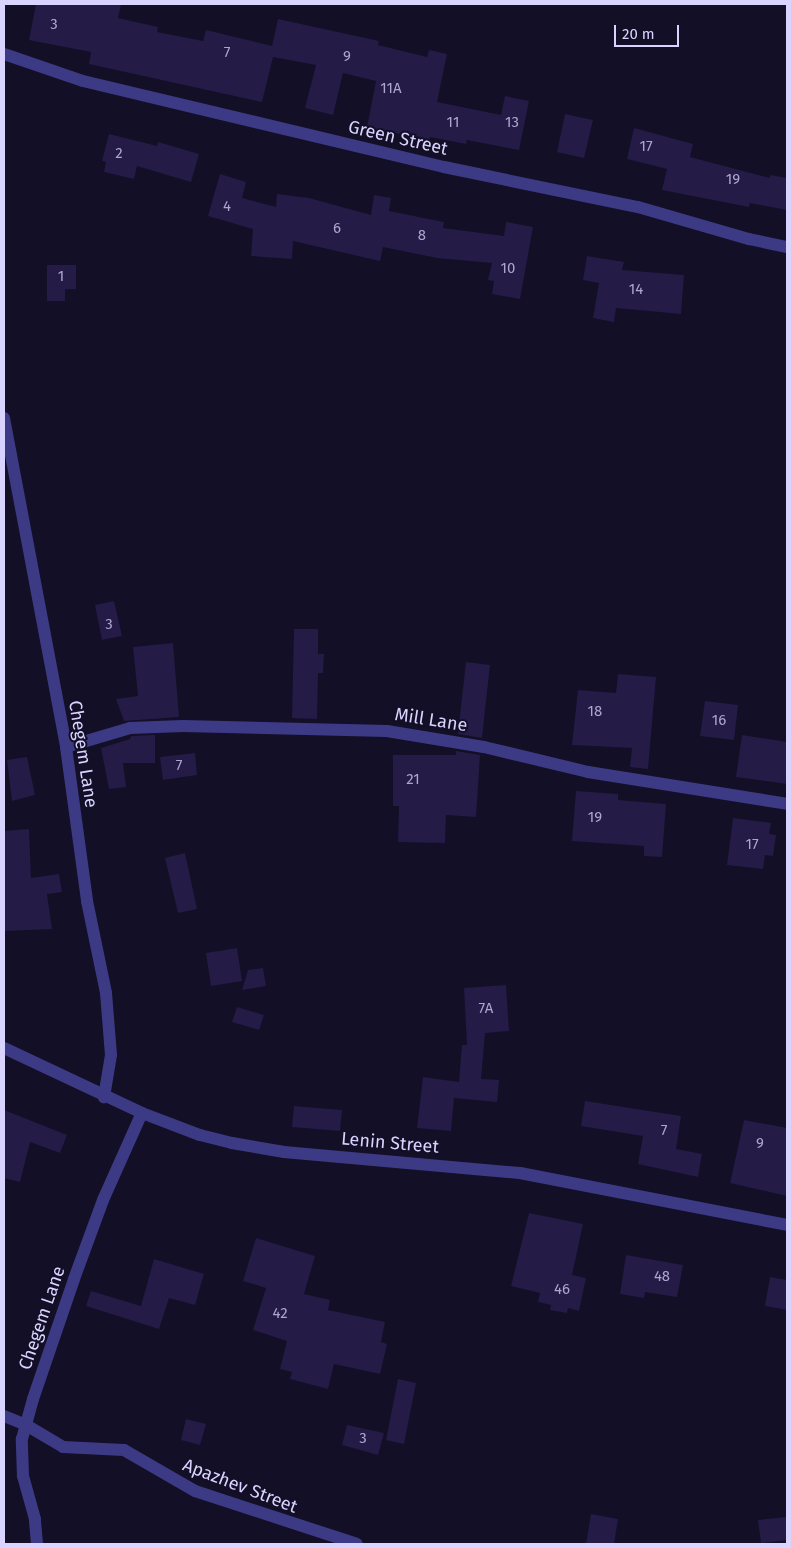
<!DOCTYPE html>
<meta charset="utf-8">
<style>
body{margin:0}
#map{position:relative;width:791px;height:1548px;overflow:hidden;background:#130f26;font-family:"Fira Sans",sans-serif}
div>[style]{position:absolute}
[style*='--x']{left:calc(var(--x)*1px);top:calc(var(--y)*1px);width:calc(var(--w)*1px);rotate:calc(var(--a)*1deg)}
.building>*{inset:0;background:#241b47}
.minor>*{height:12px;margin:-6px;padding:0 6px;transform-origin:6px;border-radius:6px;background:#3d3a85}
span{translate:-50% -50%;white-space:nowrap;text-align:center;line-height:1.15;-webkit-text-stroke:4px #130f26;paint-order:stroke}
.number-label{font-size:15px;color:#aca6d1}
.number-label span{-webkit-text-stroke-width:0}
.street-label{font-size:18px;color:#d9d4ff}
.frame{position:absolute;inset:0;border:5px solid #d9d4ff;pointer-events:none}
.scale{position:absolute;left:614px;top:25px;width:65px;height:22px;box-sizing:border-box;border:2px solid #d9d4ff;border-top:0;padding-left:6px;font-size:15px;line-height:18px;white-space:nowrap;color:#d9d4ff;-webkit-text-stroke:4px #130f26;paint-order:stroke}
</style>
<div id="map">
<div class="building">
<i style="clip-path:polygon(36px 4px,121px 4px,118px 18px,158px 27px,157px 32px,203px 41px,206px 30px,272px 46px,278px 19px,379px 41px,378px 45px,427px 57px,429px 50px,447px 54px,437px 102px,501px 115px,505px 96px,529px 101px,519px 150px,467px 140px,466px 144px,430px 137px,429px 144px,410px 140px,411px 136px,367px 127px,376px 81px,343px 73px,333px 115px,305px 108px,316px 65px,273px 57px,262px 102px,89px 64px,91px 52px,29px 40px)"></i>
<i style="clip-path:polygon(565px 114px,593px 120px,584px 158px,557px 152px)"></i>
<i style="clip-path:polygon(634px 128px,693px 144px,690px 157px,770px 178px,770px 175px,787px 178px,787px 210px,750px 203px,749px 207px,662px 190px,667px 169px,627px 159px)"></i>
<i style="clip-path:polygon(109px 134px,157px 146px,158px 142px,199px 154px,191px 182px,137px 166px,134px 179px,104px 172px,106px 162px,102px 161px)"></i>
<i style="clip-path:polygon(220px 174px,246px 182px,242px 198px,276px 207px,277px 194px,309px 198px,371px 215px,374px 195px,391px 198px,389px 211px,444px 222px,443px 228px,504px 236px,506px 222px,533px 227px,520px 299px,492px 294px,494px 281px,488px 280px,492px 263px,437px 258px,383px 247px,380px 261px,293px 241px,292px 259px,251px 256px,253px 229px,208px 216px)"></i>
<i style="clip-path:polygon(587px 256px,624px 262px,622px 270px,684px 275px,681px 314px,616px 308px,614px 322px,593px 318px,599px 283px,583px 280px)"></i>
<i style="clip-path:polygon(47px 265px,76px 265px,76px 289px,65px 289px,65px 301px,47px 301px)"></i>
<i style="clip-path:polygon(114px 601px,122px 636px,102px 640px,95px 605px)"></i>
<i style="clip-path:polygon(294px 629px,318px 629px,318px 654px,324px 654px,323px 673px,318px 673px,317px 719px,292px 718px)"></i>
<i style="clip-path:polygon(173px 643px,179px 717px,124px 721px,116px 699px,138px 696px,133px 647px)"></i>
<i style="clip-path:polygon(466px 662px,490px 665px,482px 738px,458px 734px)"></i>
<i style="clip-path:polygon(618px 674px,656px 677px,648px 769px,630px 767px,632px 748px,572px 745px,578px 690px,616px 693px)"></i>
<i style="clip-path:polygon(705px 701px,738px 705px,734px 740px,700px 736px)"></i>
<i style="clip-path:polygon(155px 735px,155px 763px,123px 763px,126px 787px,109px 789px,101px 748px,130px 739px,131px 736px)"></i>
<i style="clip-path:polygon(742px 735px,787px 742px,787px 784px,736px 777px)"></i>
<i style="clip-path:polygon(456px 751px,480px 755px,476px 817px,446px 815px,445px 843px,398px 842px,399px 806px,393px 806px,393px 755px,456px 755px)"></i>
<i style="clip-path:polygon(195px 753px,197px 775px,163px 780px,160px 757px)"></i>
<i style="clip-path:polygon(27px 757px,35px 795px,12px 801px,7px 760px)"></i>
<i style="clip-path:polygon(576px 791px,618px 794px,618px 800px,666px 804px,662px 857px,644px 856px,644px 846px,572px 841px)"></i>
<i style="clip-path:polygon(733px 818px,771px 823px,769px 834px,776px 835px,773px 856px,765px 855px,763px 869px,727px 865px)"></i>
<i style="clip-path:polygon(29px 829px,31px 878px,59px 874px,62px 892px,47px 894px,52px 929px,4px 931px,4px 831px)"></i>
<i style="clip-path:polygon(185px 853px,197px 909px,178px 913px,165px 858px)"></i>
<i style="clip-path:polygon(237px 948px,242px 981px,211px 986px,206px 953px)"></i>
<i style="clip-path:polygon(263px 968px,266px 986px,242px 990px,248px 970px)"></i>
<i style="clip-path:polygon(506px 985px,509px 1031px,485px 1033px,481px 1079px,499px 1080px,497px 1102px,454px 1098px,451px 1131px,417px 1128px,423px 1077px,459px 1082px,462px 1045px,467px 1045px,464px 988px)"></i>
<i style="clip-path:polygon(237px 1007px,264px 1015px,259px 1030px,232px 1022px)"></i>
<i style="clip-path:polygon(585px 1101px,681px 1116px,676px 1149px,702px 1154px,698px 1177px,638px 1164px,643px 1136px,581px 1126px)"></i>
<i style="clip-path:polygon(294px 1106px,342px 1110px,340px 1131px,292px 1127px)"></i>
<i style="clip-path:polygon(4px 1110px,67px 1135px,60px 1153px,30px 1142px,20px 1182px,4px 1178px)"></i>
<i style="clip-path:polygon(744px 1120px,787px 1128px,787px 1196px,730px 1183px)"></i>
<i style="clip-path:polygon(529px 1213px,583px 1224px,572px 1275px,586px 1278px,579px 1311px,568px 1308px,567px 1313px,550px 1310px,551px 1305px,538px 1302px,540px 1293px,511px 1286px)"></i>
<i style="clip-path:polygon(256px 1238px,315px 1256px,304px 1294px,330px 1300px,328px 1310px,385px 1322px,381px 1342px,387px 1344px,380px 1374px,334px 1364px,328px 1389px,290px 1379px,292px 1372px,280px 1369px,287px 1341px,253px 1330px,266px 1288px,243px 1281px)"></i>
<i style="clip-path:polygon(626px 1255px,683px 1265px,677px 1297px,645px 1292px,644px 1298px,620px 1294px)"></i>
<i style="clip-path:polygon(154px 1259px,204px 1274px,195px 1305px,169px 1298px,159px 1329px,86px 1306px,91px 1291px,141px 1306px)"></i>
<i style="clip-path:polygon(770px 1277px,787px 1280px,787px 1310px,765px 1306px)"></i>
<i style="clip-path:polygon(398px 1379px,416px 1383px,404px 1444px,386px 1440px)"></i>
<i style="clip-path:polygon(186px 1419px,206px 1424px,200px 1445px,181px 1440px)"></i>
<i style="clip-path:polygon(347px 1425px,384px 1433px,378px 1455px,342px 1445px)"></i>
<i style="clip-path:polygon(591px 1514px,618px 1519px,614px 1544px,586px 1544px)"></i>
<i style="clip-path:polygon(787px 1517px,787px 1540px,761px 1543px,758px 1520px)"></i>
</div>
<div class="minor">
<i style="--x:4;--y:54;--w:83;--a:18.9"></i>
<i style="--x:83;--y:81;--w:371;--a:13.4"></i>
<i style="--x:444;--y:167;--w:198;--a:11.7"></i>
<i style="--x:638;--y:207;--w:116;--a:16.1"></i>
<i style="--x:749;--y:239;--w:39;--a:12"></i>
<i style="--x:4;--y:418;--w:335;--a:79.3"></i>
<i style="--x:66;--y:747;--w:155;--a:82.2"></i>
<i style="--x:87;--y:901;--w:94;--a:78.3"></i>
<i style="--x:106;--y:993;--w:62;--a:85.4"></i>
<i style="--x:111;--y:1055;--w:43;--a:99.5"></i>
<i style="--x:66;--y:747;--w:67;--a:-16.5"></i>
<i style="--x:130;--y:728;--w:53;--a:-2.2"></i>
<i style="--x:183;--y:726;--w:204;--a:1.4"></i>
<i style="--x:387;--y:731;--w:98;--a:9.4"></i>
<i style="--x:484;--y:747;--w:107;--a:13.5"></i>
<i style="--x:588;--y:772;--w:202;--a:9.1"></i>
<i style="--x:4;--y:1048;--w:153;--a:25.2"></i>
<i style="--x:142;--y:1113;--w:62;--a:20.8"></i>
<i style="--x:200;--y:1135;--w:33;--a:14"></i>
<i style="--x:232;--y:1143;--w:53;--a:9.8"></i>
<i style="--x:284;--y:1152;--w:237;--a:5.1"></i>
<i style="--x:520;--y:1173;--w:272;--a:11"></i>
<i style="--x:4;--y:1416;--w:24;--a:22"></i>
<i style="--x:26;--y:1425;--w:43;--a:30.7"></i>
<i style="--x:63;--y:1447;--w:61;--a:2.8"></i>
<i style="--x:124;--y:1450;--w:82;--a:30"></i>
<i style="--x:195;--y:1491;--w:170;--a:18.1"></i>
<i style="--x:37;--y:1544;--w:25;--a:-95"></i>
<i style="--x:35;--y:1519;--w:45;--a:-105.6"></i>
<i style="--x:23;--y:1476;--w:37;--a:-92"></i>
<i style="--x:22;--y:1439;--w:41;--a:-74.6"></i>
<i style="--x:33;--y:1399;--w:127;--a:-71.1"></i>
<i style="--x:74;--y:1279;--w:84;--a:-69.8"></i>
<i style="--x:103;--y:1200;--w:95;--a:-65.9"></i>
</div>
<div class="number-label">
<span style="left:54px;top:25px">3</span>
<span style="left:227px;top:53px">7</span>
<span style="left:347px;top:57px">9</span>
<span style="left:391px;top:89px">11А</span>
<span style="left:453px;top:123px">11</span>
<span style="left:512px;top:123px">13</span>
<span style="left:646px;top:147px">17</span>
<span style="left:119px;top:154px">2</span>
<span style="left:733px;top:180px">19</span>
<span style="left:227px;top:207px">4</span>
<span style="left:337px;top:229px">6</span>
<span style="left:422px;top:236px">8</span>
<span style="left:508px;top:269px">10</span>
<span style="left:61px;top:277px">1</span>
<span style="left:636px;top:290px">14</span>
<span style="left:109px;top:625px">3</span>
<span style="left:595px;top:712px">18</span>
<span style="left:719px;top:721px">16</span>
<span style="left:179px;top:766px">7</span>
<span style="left:413px;top:780px">21</span>
<span style="left:595px;top:818px">19</span>
<span style="left:752px;top:845px">17</span>
<span style="left:486px;top:1009px">7А</span>
<span style="left:664px;top:1131px">7</span>
<span style="left:760px;top:1144px">9</span>
<span style="left:662px;top:1277px">48</span>
<span style="left:562px;top:1290px">46</span>
<span style="left:280px;top:1314px">42</span>
<span style="left:363px;top:1439px">3</span>
</div>
<div class="street-label">
<span style="left:398px;top:138px;rotate:13deg">Green Street</span>
<span style="left:431px;top:720px;rotate:9deg">Mill Lane</span>
<span style="left:83px;top:754px;rotate:81deg">Chegem Lane</span>
<span style="left:390px;top:1143px;rotate:5deg">Lenin Street</span>
<span style="left:42px;top:1318px;rotate:-71deg">Chegem Lane</span>
<span style="left:240px;top:1486px;rotate:21deg">Apazhev Street</span>
</div>
<div class="frame"></div>
<div class="scale">20 m</div>
</div>
